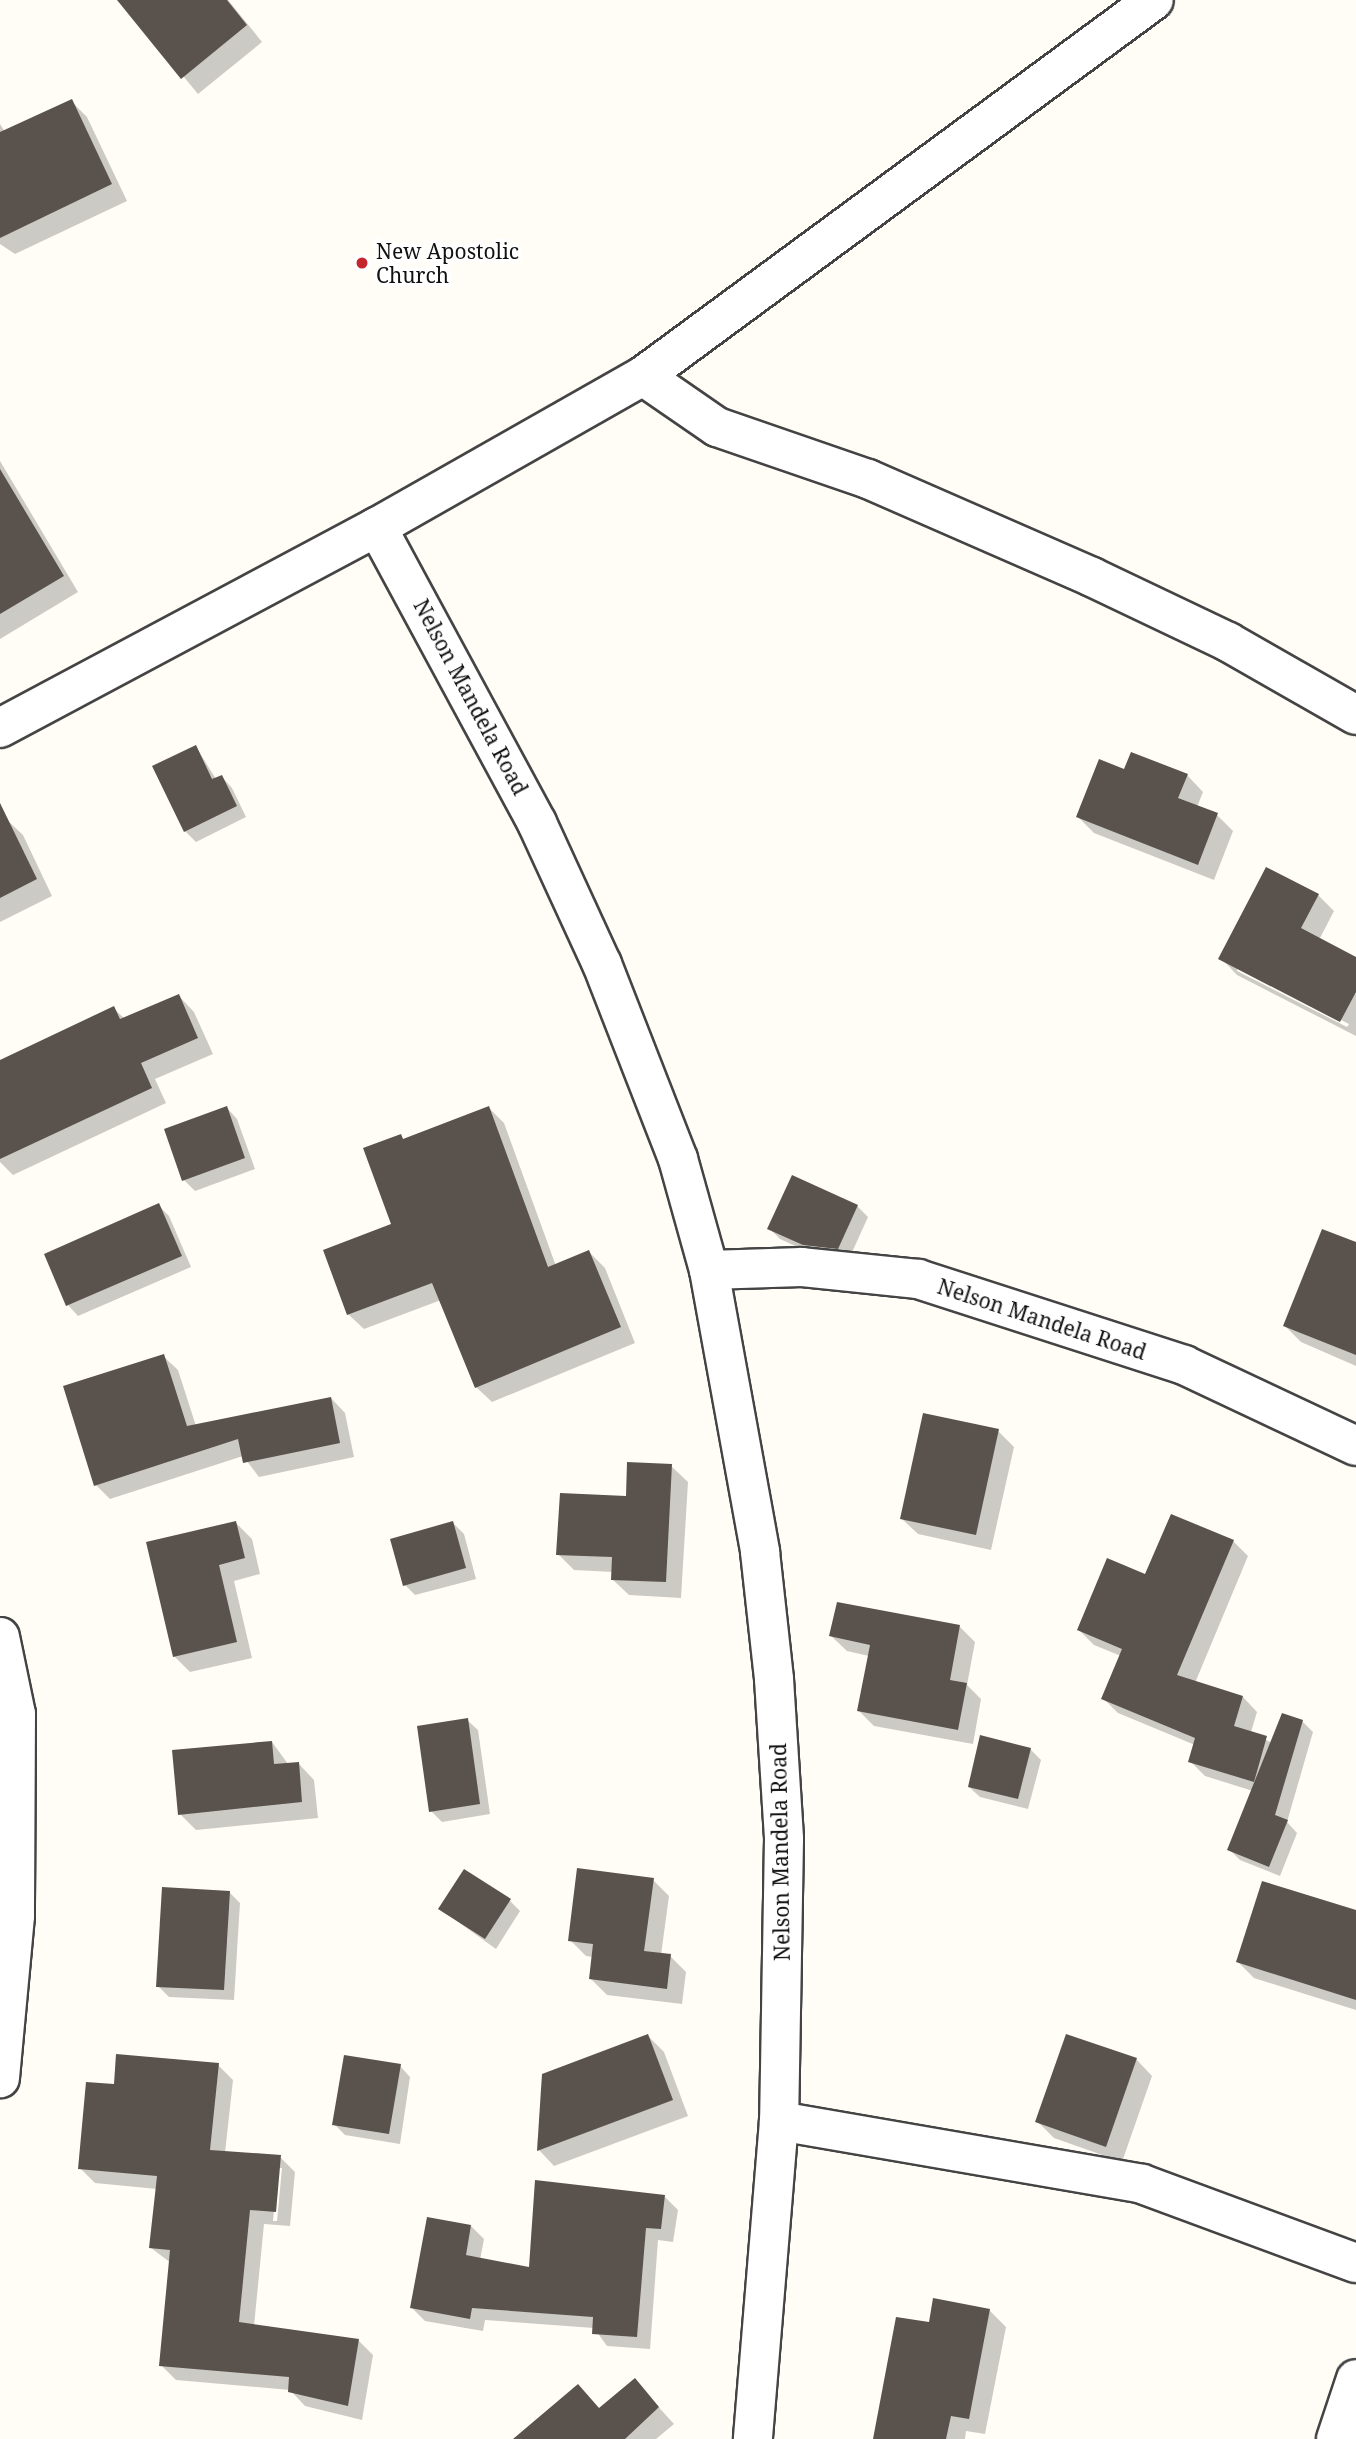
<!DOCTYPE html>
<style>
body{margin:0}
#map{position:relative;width:1356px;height:2439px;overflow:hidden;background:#fffdf5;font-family:"Noto Serif",serif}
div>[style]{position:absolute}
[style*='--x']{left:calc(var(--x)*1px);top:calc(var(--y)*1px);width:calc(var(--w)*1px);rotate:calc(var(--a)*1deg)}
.shadow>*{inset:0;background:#0003}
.building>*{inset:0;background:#5a524d}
.roads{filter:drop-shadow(2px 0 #444) drop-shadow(-2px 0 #444) drop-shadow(0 2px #444) drop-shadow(0 -2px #444)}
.minor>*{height:38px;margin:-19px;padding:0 19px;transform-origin:19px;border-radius:19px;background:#fff}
.tertiary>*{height:38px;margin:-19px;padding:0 19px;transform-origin:19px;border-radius:19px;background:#fff}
.dots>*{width:19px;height:19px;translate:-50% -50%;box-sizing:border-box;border:4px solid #fff;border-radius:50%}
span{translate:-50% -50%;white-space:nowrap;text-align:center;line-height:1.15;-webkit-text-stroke:7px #fff;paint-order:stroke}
.poi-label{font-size:21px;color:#111}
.left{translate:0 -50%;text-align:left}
.street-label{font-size:21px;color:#111}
</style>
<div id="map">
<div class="shadow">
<i style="clip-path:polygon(120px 0,228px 0,262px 42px,198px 94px)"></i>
<i style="clip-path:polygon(71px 101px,87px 117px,127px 201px,15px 254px,0 244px,0 124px,5px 132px)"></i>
<i style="clip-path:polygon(0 461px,78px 592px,0 639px)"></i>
<i style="clip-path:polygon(196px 747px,216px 779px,222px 777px,232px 788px,246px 817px,196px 842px,185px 831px)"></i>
<i style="clip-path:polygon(1125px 771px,1187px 775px,1203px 792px,1197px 807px,1217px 815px,1233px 831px,1214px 880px,1094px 833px,1078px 817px)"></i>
<i style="clip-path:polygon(6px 819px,23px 835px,52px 896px,0 922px,0 822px)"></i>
<i style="clip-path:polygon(evenodd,1318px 895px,1334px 911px,1319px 940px,1356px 959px,1356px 1036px,1237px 975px,1221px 958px,1318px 895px,1237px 967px,1349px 1024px,1347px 1027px,1237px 971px,1237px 967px)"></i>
<i style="clip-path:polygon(179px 996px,194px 1012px,213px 1054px,155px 1079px,166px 1103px,13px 1175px,0 1162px,0 1061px,113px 1008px,125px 1019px)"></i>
<i style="clip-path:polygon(227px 1108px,237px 1119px,255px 1169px,195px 1191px,184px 1180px,166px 1130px)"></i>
<i style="clip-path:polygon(489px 1108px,504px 1123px,556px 1266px,589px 1252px,605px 1268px,635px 1343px,492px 1402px,476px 1387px,441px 1300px,364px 1329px,348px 1314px,393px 1226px,401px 1136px,404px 1140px)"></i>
<i style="clip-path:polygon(158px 1205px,169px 1216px,191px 1267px,78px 1316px,68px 1305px,46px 1255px)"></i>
<i style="clip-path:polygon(857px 1206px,868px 1217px,849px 1259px,815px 1255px,780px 1239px,769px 1228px)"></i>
<i style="clip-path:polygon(1356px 1244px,1356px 1366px,1301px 1342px,1285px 1326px)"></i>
<i style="clip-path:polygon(163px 1356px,178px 1370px,196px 1426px,331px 1398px,345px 1413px,354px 1457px,259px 1477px,243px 1456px,110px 1499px,96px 1485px)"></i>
<i style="clip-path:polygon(998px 1431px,1014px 1447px,991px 1550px,918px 1534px,901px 1518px)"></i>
<i style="clip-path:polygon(671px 1466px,688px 1482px,681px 1598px,629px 1595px,612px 1579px,613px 1572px,574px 1570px,558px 1554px)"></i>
<i style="clip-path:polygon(236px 1523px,252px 1539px,260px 1574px,234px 1581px,252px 1658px,190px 1672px,174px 1656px)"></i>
<i style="clip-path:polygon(453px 1523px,464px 1534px,476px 1579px,415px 1595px,405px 1585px)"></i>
<i style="clip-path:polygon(1233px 1541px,1248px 1556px,1195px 1683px,1243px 1697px,1257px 1712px,1251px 1732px,1272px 1743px,1302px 1721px,1313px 1732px,1287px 1822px,1297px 1833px,1280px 1876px,1240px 1860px,1229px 1849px,1253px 1791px,1205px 1776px,1190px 1761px,1195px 1745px,1118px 1713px,1103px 1698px,1121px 1656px,1094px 1645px,1079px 1630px,1146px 1576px)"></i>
<i style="clip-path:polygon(960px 1627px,975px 1642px,967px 1685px,981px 1699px,973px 1744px,874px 1726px,859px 1711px,869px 1656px,847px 1651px,831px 1636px)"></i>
<i style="clip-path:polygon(467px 1720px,478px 1730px,490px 1814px,442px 1822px,431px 1811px)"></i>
<i style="clip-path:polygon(272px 1742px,288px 1764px,298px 1763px,314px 1780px,318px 1818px,196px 1830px,180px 1814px)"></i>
<i style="clip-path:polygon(1030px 1749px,1041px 1760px,1028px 1809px,980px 1797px,969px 1787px)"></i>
<i style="clip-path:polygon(653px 1880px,669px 1896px,661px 1955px,670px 1956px,686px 1972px,682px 2004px,607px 1995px,591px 1979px,593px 1957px,586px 1956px,570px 1940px)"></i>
<i style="clip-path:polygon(229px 1892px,240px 1903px,234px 2000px,169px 1997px,158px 1986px)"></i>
<i style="clip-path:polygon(510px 1901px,520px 1911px,496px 1949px,440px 1909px)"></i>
<i style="clip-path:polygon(1356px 1912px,1356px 2010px,1254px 1978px,1238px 1962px)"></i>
<i style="clip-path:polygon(648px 2036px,664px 2052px,688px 2116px,554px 2166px,539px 2150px)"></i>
<i style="clip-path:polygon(1136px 2059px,1152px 2076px,1122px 2162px,1054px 2138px,1038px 2122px)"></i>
<i style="clip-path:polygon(evenodd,218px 2065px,233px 2080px,225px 2153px,280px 2157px,295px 2172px,290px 2226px,264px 2224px,254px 2326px,358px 2340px,373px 2355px,362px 2420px,305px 2406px,290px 2390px,176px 2380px,161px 2365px,171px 2263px,151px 2248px,157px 2189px,95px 2183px,80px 2168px,115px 2086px,218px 2065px,278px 2168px,282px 2168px,277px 2221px,273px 2221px,278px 2168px)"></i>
<i style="clip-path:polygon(400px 2066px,410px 2077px,400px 2144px,345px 2135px,334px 2124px)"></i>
<i style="clip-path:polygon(665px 2197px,678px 2210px,673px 2242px,658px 2240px,650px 2349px,607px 2346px,594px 2328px,485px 2320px,483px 2331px,425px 2321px,412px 2308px,471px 2226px,484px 2239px,480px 2260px,530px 2269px)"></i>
<i style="clip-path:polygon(989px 2310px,1006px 2327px,985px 2434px,966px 2431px,965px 2439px,875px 2439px,930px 2324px)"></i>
<i style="clip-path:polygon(634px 2380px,674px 2424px,656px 2439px,515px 2439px,600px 2409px)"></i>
</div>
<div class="building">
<i style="clip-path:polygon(117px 0,227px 0,247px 25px,181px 79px)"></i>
<i style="clip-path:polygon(72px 99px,112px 184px,0 238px,0 132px)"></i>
<i style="clip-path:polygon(0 469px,64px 576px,0 614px)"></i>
<i style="clip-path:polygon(196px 745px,212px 779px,222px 775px,237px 806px,184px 832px,152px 766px)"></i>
<i style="clip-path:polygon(1131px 752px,1188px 774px,1178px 798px,1218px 813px,1198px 865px,1076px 817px,1099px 759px,1124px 769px)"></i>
<i style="clip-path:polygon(0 803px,37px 879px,0 898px)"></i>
<i style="clip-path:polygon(1266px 867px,1319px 894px,1301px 928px,1356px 957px,1356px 992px,1340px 1022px,1218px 959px)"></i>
<i style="clip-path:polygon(179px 994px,198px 1038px,141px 1063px,152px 1088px,0 1159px,0 1060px,114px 1006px,120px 1019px)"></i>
<i style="clip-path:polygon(227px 1106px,245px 1158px,182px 1181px,164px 1129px)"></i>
<i style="clip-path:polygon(489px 1106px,548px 1267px,589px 1250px,621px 1327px,475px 1388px,432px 1283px,347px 1315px,323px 1250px,391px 1224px,363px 1148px,401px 1134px,403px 1139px)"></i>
<i style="clip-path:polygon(792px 1175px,858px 1205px,838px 1249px,803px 1245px,767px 1229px)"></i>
<i style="clip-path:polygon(159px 1203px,182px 1256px,66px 1306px,44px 1254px)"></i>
<i style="clip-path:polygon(1322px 1229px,1356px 1242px,1356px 1355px,1283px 1326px)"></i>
<i style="clip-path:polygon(164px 1354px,187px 1426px,331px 1397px,340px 1443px,243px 1463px,238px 1439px,94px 1486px,63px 1386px)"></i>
<i style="clip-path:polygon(923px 1413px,999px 1429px,976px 1535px,900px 1519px)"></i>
<i style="clip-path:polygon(627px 1462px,672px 1464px,666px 1582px,611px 1580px,612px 1557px,556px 1555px,560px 1493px,626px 1496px)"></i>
<i style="clip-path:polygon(1171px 1514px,1234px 1540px,1177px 1675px,1243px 1696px,1234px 1726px,1267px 1736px,1254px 1782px,1188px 1762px,1195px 1738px,1101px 1699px,1122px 1649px,1077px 1630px,1107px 1558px,1145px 1574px)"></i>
<i style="clip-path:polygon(236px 1521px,245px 1558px,219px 1565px,237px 1642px,173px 1657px,146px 1542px)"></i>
<i style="clip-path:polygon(453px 1521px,466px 1568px,403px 1586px,390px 1539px)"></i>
<i style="clip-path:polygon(837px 1602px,960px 1625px,950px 1680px,967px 1683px,958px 1730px,857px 1711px,870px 1645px,829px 1636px)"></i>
<i style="clip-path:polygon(1282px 1713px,1303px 1720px,1275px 1815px,1288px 1820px,1269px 1867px,1227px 1850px)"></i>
<i style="clip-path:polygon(468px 1718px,480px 1804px,429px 1812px,417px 1726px)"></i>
<i style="clip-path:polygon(980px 1735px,1031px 1748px,1018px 1799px,968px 1787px)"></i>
<i style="clip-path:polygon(272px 1741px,274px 1764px,299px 1762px,302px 1802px,178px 1815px,172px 1750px)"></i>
<i style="clip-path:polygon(577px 1868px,654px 1878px,644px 1951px,671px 1954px,667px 1989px,589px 1979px,593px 1944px,568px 1941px)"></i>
<i style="clip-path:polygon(464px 1869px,511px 1899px,485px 1939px,438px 1909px)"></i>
<i style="clip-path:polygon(1262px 1881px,1356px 1910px,1356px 2000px,1236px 1962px)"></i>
<i style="clip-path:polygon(162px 1887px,230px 1891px,224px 1990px,156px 1987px)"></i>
<i style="clip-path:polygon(648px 2034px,673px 2100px,537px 2151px,542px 2074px)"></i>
<i style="clip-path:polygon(1066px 2034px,1137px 2058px,1106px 2147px,1035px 2122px)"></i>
<i style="clip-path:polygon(116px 2054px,219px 2063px,210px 2150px,281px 2155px,276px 2212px,250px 2210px,239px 2322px,359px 2339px,348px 2406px,288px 2392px,289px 2377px,159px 2366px,170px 2250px,149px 2248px,157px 2176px,78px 2169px,86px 2082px,114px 2084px)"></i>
<i style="clip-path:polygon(344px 2055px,401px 2064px,389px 2134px,332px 2125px)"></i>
<i style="clip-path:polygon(535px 2180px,665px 2195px,661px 2229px,646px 2228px,637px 2337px,592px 2334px,593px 2317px,472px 2308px,470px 2319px,410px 2308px,427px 2217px,471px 2225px,466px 2255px,529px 2267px)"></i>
<i style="clip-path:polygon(933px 2298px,990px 2309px,969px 2419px,951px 2416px,946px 2439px,873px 2439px,896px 2317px,929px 2322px)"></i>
<i style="clip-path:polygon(635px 2378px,659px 2407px,625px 2439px,513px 2439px,578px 2384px,599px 2408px)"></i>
</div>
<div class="roads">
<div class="minor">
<i style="--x:643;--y:376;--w:90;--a:34.6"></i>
<i style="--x:717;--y:427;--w:160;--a:19"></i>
<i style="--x:868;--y:479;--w:244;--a:23.6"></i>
<i style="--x:1092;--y:577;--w:151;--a:25.5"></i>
<i style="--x:1228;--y:642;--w:147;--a:29.7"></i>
<i style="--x:377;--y:527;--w:336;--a:61.6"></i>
<i style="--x:537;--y:823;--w:155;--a:65.3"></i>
<i style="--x:602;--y:964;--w:209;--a:68.7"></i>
<i style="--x:678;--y:1159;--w:115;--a:74.4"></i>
<i style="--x:709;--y:1270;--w:287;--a:79.7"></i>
<i style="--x:760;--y:1552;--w:128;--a:83.7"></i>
<i style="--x:774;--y:1679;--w:160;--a:86.4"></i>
<i style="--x:784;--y:1839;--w:282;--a:91"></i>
<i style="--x:779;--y:2121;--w:319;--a:94.7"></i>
<i style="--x:709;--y:1270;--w:93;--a:-1.8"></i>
<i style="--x:802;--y:1267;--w:117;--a:5.9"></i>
<i style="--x:918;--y:1279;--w:280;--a:17.9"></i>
<i style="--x:1184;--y:1365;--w:190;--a:25.2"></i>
<i style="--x:0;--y:1637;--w:79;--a:78.3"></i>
<i style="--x:16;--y:1714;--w:202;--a:90.3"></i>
<i style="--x:15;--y:1916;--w:163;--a:95.3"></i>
<i style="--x:779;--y:2121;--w:368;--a:9.8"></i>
<i style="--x:1142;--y:2184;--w:228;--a:20.3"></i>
<i style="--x:1336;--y:2439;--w:63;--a:-71.6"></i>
</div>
<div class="tertiary">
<i style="--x:0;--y:728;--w:427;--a:-28.1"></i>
<i style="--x:377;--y:527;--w:306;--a:-29.6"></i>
<i style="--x:643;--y:376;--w:634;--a:-36.35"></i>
</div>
</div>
<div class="dots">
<i style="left:362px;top:263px;background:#c4262e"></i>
</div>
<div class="poi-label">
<span class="left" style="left:376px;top:263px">New Apostolic<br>Church</span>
</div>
<div class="street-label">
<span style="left:471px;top:697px;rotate:62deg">Nelson Mandela Road</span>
<span style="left:1042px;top:1319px;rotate:18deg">Nelson Mandela Road</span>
<span style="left:780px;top:1852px;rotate:-91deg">Nelson Mandela Road</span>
</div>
</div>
